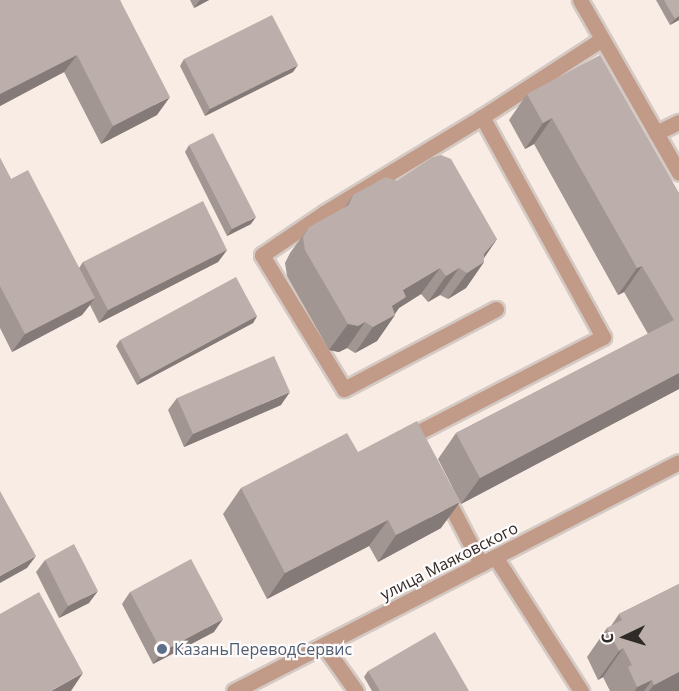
<!DOCTYPE html>
<meta charset="utf-8">
<style>
body{margin:0}
#map{position:relative;width:679px;height:691px;overflow:hidden;background:#f8ece5;font-family:"Open Sans",sans-serif}
div>[style]{position:absolute}
[style*='--x']{left:calc(var(--x)*1px);top:calc(var(--y)*1px);width:calc(var(--w)*1px);rotate:calc(var(--a)*1deg)}
.roads{filter:drop-shadow(2px 0 #d4c9c3) drop-shadow(-2px 0 #d4c9c3) drop-shadow(0 2px #d4c9c3) drop-shadow(0 -2px #d4c9c3)}
.service>*{height:15px;margin:-7.5px;padding:0 7.5px;transform-origin:7.5px;border-radius:7.5px;background:#c19a88}
.minor>*{height:15px;margin:-7.5px;padding:0 7.5px;transform-origin:7.5px;border-radius:7.5px;background:#c19a88}
.wall>*{inset:0;background:#a29693}
.shaded-wall>*{inset:0;background:#847a78}
.building>*{inset:0;background:#bcafab}
.dots>*{width:16px;height:16px;translate:-50% -50%;box-sizing:border-box;border:3px solid #fefbfa;border-radius:50%}
span{translate:-50% -50%;white-space:nowrap;text-align:center;line-height:1.15;-webkit-text-stroke:4.5px #fefbfa;paint-order:stroke}
.street-label{font-size:16px;color:#2f2a28}
.service-label{font-size:16px;color:#4e5e75}
.left{translate:0 -50%;text-align:left}
.north{position:absolute;left:595px;top:607px;width:60px;height:60px;-webkit-text-stroke:4px #fefbfa;paint-order:stroke;rotate:266deg;font-size:16px;font-weight:700;line-height:24px;text-align:center;color:#2f2a28}
.north::after{content:'';display:block;margin:auto;width:21px;height:27px;background:#2f2a28;clip-path:polygon(50% 0,100% 100%,50% 72%,0 100%)}
</style>
<div id="map">
<div class="roads">
<div class="service">
<i style="--x:656;--y:133;--w:25;--a:-26"></i>
<i style="--x:496;--y:309;--w:172;--a:152.2"></i>
<i style="--x:344;--y:389;--w:157;--a:-121.5"></i>
<i style="--x:262;--y:255;--w:75;--a:-34.1"></i>
<i style="--x:324;--y:213;--w:185;--a:-31.3"></i>
<i style="--x:482;--y:117;--w:143;--a:-33"></i>
<i style="--x:417;--y:443;--w:9;--a:-117"></i>
<i style="--x:413;--y:435;--w:214;--a:-27.3"></i>
<i style="--x:603;--y:337;--w:251;--a:-118.8"></i>
<i style="--x:444;--y:493;--w:80;--a:62.5"></i>
<i style="--x:496;--y:558;--w:158;--a:57.4"></i>
</div>
<div class="minor">
<i style="--x:580;--y:0;--w:199;--a:60.2"></i>
<i style="--x:324;--y:646;--w:55;--a:54.6"></i>
<i style="--x:234;--y:691;--w:500;--a:-27.23"></i>
</div>
</div>
<div class="wall">
<i style="clip-path:polygon(0 0,120px 0,157px 115px,101px 144px,64px 72px,0 106px)"></i>
<i style="clip-path:polygon(190px 0,209px 0,194px 8px)"></i>
<i style="clip-path:polygon(656px 0,679px 0,679px 20px,670px 25px)"></i>
<i style="clip-path:polygon(184px 59px,293px 72px,205px 116px,180px 66px)"></i>
<i style="clip-path:polygon(527px 94px,679px 193px,679px 389px,461px 504px,438px 459px,456px 433px,648px 334px,624px 292px,618px 295px,534px 144px,525px 149px,509px 120px)"></i>
<i style="clip-path:polygon(189px 145px,251px 224px,227px 236px,185px 152px)"></i>
<i style="clip-path:polygon(0 158px,11px 179px,79px 268px,83px 262px,227px 250px,218px 262px,99px 323px,90px 305px,82px 315px,12px 352px,0 328px)"></i>
<i style="clip-path:polygon(353px 195px,497px 239px,484px 258px,484px 262px,466px 288px,448px 299px,440px 295px,428px 302px,421px 294px,399px 308px,395px 314px,395px 315px,377px 341px,355px 353px,347px 348px,339px 352px,329px 350px,287px 276px,285px 263px,290px 253px,309px 227px,343px 209px)"></i>
<i style="clip-path:polygon(257px 316px,253px 323px,137px 385px,116px 346px,120px 340px)"></i>
<i style="clip-path:polygon(177px 398px,281px 405px,184px 447px,168px 410px)"></i>
<i style="clip-path:polygon(358px 452px,441px 528px,378px 562px,369px 546px,267px 599px,223px 514px,241px 488px)"></i>
<i style="clip-path:polygon(45px 560px,89px 603px,59px 618px,36px 572px)"></i>
<i style="clip-path:polygon(679px 584px,679px 691px,610px 691px,603px 677px,598px 680px,587px 657px,607px 628px,611px 626px,619px 614px)"></i>
<i style="clip-path:polygon(130px 592px,214px 632px,153px 664px,122px 604px)"></i>
<i style="clip-path:polygon(368px 671px,469px 691px,372px 691px,364px 677px)"></i>
</div>
<div class="shaded-wall">
<i style="clip-path:polygon(201px 0,209px 0,194px 8px,199px 1px)"></i>
<i style="clip-path:polygon(679px 16px,679px 20px,670px 25px,675px 19px)"></i>
<i style="clip-path:polygon(77px 55px,64px 72px,0 106px,0 94px)"></i>
<i style="clip-path:polygon(298px 65px,293px 72px,205px 116px,210px 109px)"></i>
<i style="clip-path:polygon(170px 97px,157px 115px,101px 144px,113px 126px)"></i>
<i style="clip-path:polygon(552px 118px,534px 144px,525px 149px,543px 123px)"></i>
<i style="clip-path:polygon(256px 217px,251px 224px,227px 236px,232px 229px)"></i>
<i style="clip-path:polygon(497px 239px,479px 265px,484px 262px,466px 288px,448px 299px,467px 273px)"></i>
<i style="clip-path:polygon(227px 250px,218px 262px,99px 323px,108px 310px)"></i>
<i style="clip-path:polygon(642px 266px,624px 292px,618px 295px,637px 268px)"></i>
<i style="clip-path:polygon(440px 268px,421px 294px,399px 308px,393px 316px,395px 315px,377px 341px,355px 353px,373px 327px,403px 290px)"></i>
<i style="clip-path:polygon(459px 268px,440px 295px,428px 302px,446px 276px)"></i>
<i style="clip-path:polygon(95px 298px,82px 315px,12px 352px,25px 334px)"></i>
<i style="clip-path:polygon(257px 316px,253px 323px,137px 385px,141px 379px)"></i>
<i style="clip-path:polygon(365px 322px,347px 348px,339px 352px,329px 350px,348px 324px)"></i>
<i style="clip-path:polygon(679px 373px,679px 389px,461px 504px,480px 478px)"></i>
<i style="clip-path:polygon(290px 392px,281px 405px,184px 447px,193px 434px)"></i>
<i style="clip-path:polygon(460px 502px,441px 528px,378px 562px,396px 535px)"></i>
<i style="clip-path:polygon(388px 520px,369px 546px,267px 599px,285px 573px)"></i>
<i style="clip-path:polygon(36px 556px,27px 568px,0 583px,0 576px)"></i>
<i style="clip-path:polygon(98px 591px,89px 603px,59px 618px,68px 606px)"></i>
<i style="clip-path:polygon(223px 619px,214px 632px,153px 664px,162px 652px)"></i>
<i style="clip-path:polygon(623px 648px,603px 677px,598px 680px,619px 651px)"></i>
<i style="clip-path:polygon(679px 672px,679px 691px,649px 691px,654px 685px)"></i>
<i style="clip-path:polygon(83px 673px,71px 691px,51px 691px)"></i>
<i style="clip-path:polygon(652px 680px,644px 691px,635px 691px,637px 687px)"></i>
</div>
<div class="building">
<i style="clip-path:polygon(0 0,120px 0,170px 97px,113px 126px,77px 55px,0 94px)"></i>
<i style="clip-path:polygon(664px 0,679px 0,679px 16px,675px 19px)"></i>
<i style="clip-path:polygon(272px 15px,298px 65px,210px 109px,184px 59px)"></i>
<i style="clip-path:polygon(600px 55px,679px 193px,679px 373px,480px 478px,456px 433px,674px 320px,642px 266px,637px 268px,552px 118px,543px 123px,527px 94px)"></i>
<i style="clip-path:polygon(213px 133px,256px 217px,232px 229px,189px 145px)"></i>
<i style="clip-path:polygon(441px 155px,451px 159px,497px 239px,484px 254px,484px 262px,467px 273px,459px 268px,446px 276px,440px 268px,403px 290px,406px 297px,392px 306px,395px 315px,373px 327px,365px 322px,358px 326px,348px 324px,305px 250px,303px 237px,309px 227px,349px 205px,353px 195px,386px 177px,397px 181px,431px 158px)"></i>
<i style="clip-path:polygon(0 158px,11px 179px,28px 170px,95px 298px,25px 334px,0 286px)"></i>
<i style="clip-path:polygon(203px 201px,227px 250px,108px 310px,83px 262px)"></i>
<i style="clip-path:polygon(236px 277px,257px 316px,141px 379px,120px 340px)"></i>
<i style="clip-path:polygon(274px 356px,290px 392px,193px 434px,177px 398px)"></i>
<i style="clip-path:polygon(417px 421px,460px 502px,396px 535px,388px 520px,285px 573px,241px 488px,347px 433px,358px 452px)"></i>
<i style="clip-path:polygon(0 491px,36px 556px,0 576px)"></i>
<i style="clip-path:polygon(74px 544px,98px 591px,68px 606px,45px 560px)"></i>
<i style="clip-path:polygon(191px 559px,223px 619px,162px 652px,130px 592px)"></i>
<i style="clip-path:polygon(679px 584px,679px 672px,654px 685px,652px 680px,637px 687px,628px 667px,632px 665px,623px 648px,619px 651px,607px 628px,622px 620px,619px 614px)"></i>
<i style="clip-path:polygon(39px 592px,83px 673px,51px 691px,0 691px,0 614px)"></i>
<i style="clip-path:polygon(435px 632px,469px 691px,380px 691px,368px 671px)"></i>
</div>
<div class="dots">
<i style="left:162px;top:649px;background:#5c6f8a"></i>
</div>
<div class="street-label">
<span style="left:449px;top:561px;rotate:-27deg">улица Маяковского</span>
</div>
<div class="service-label">
<span class="left" style="left:174px;top:649px">КазаньПереводСервис</span>
</div>
<div class="north">С</div>
</div>
